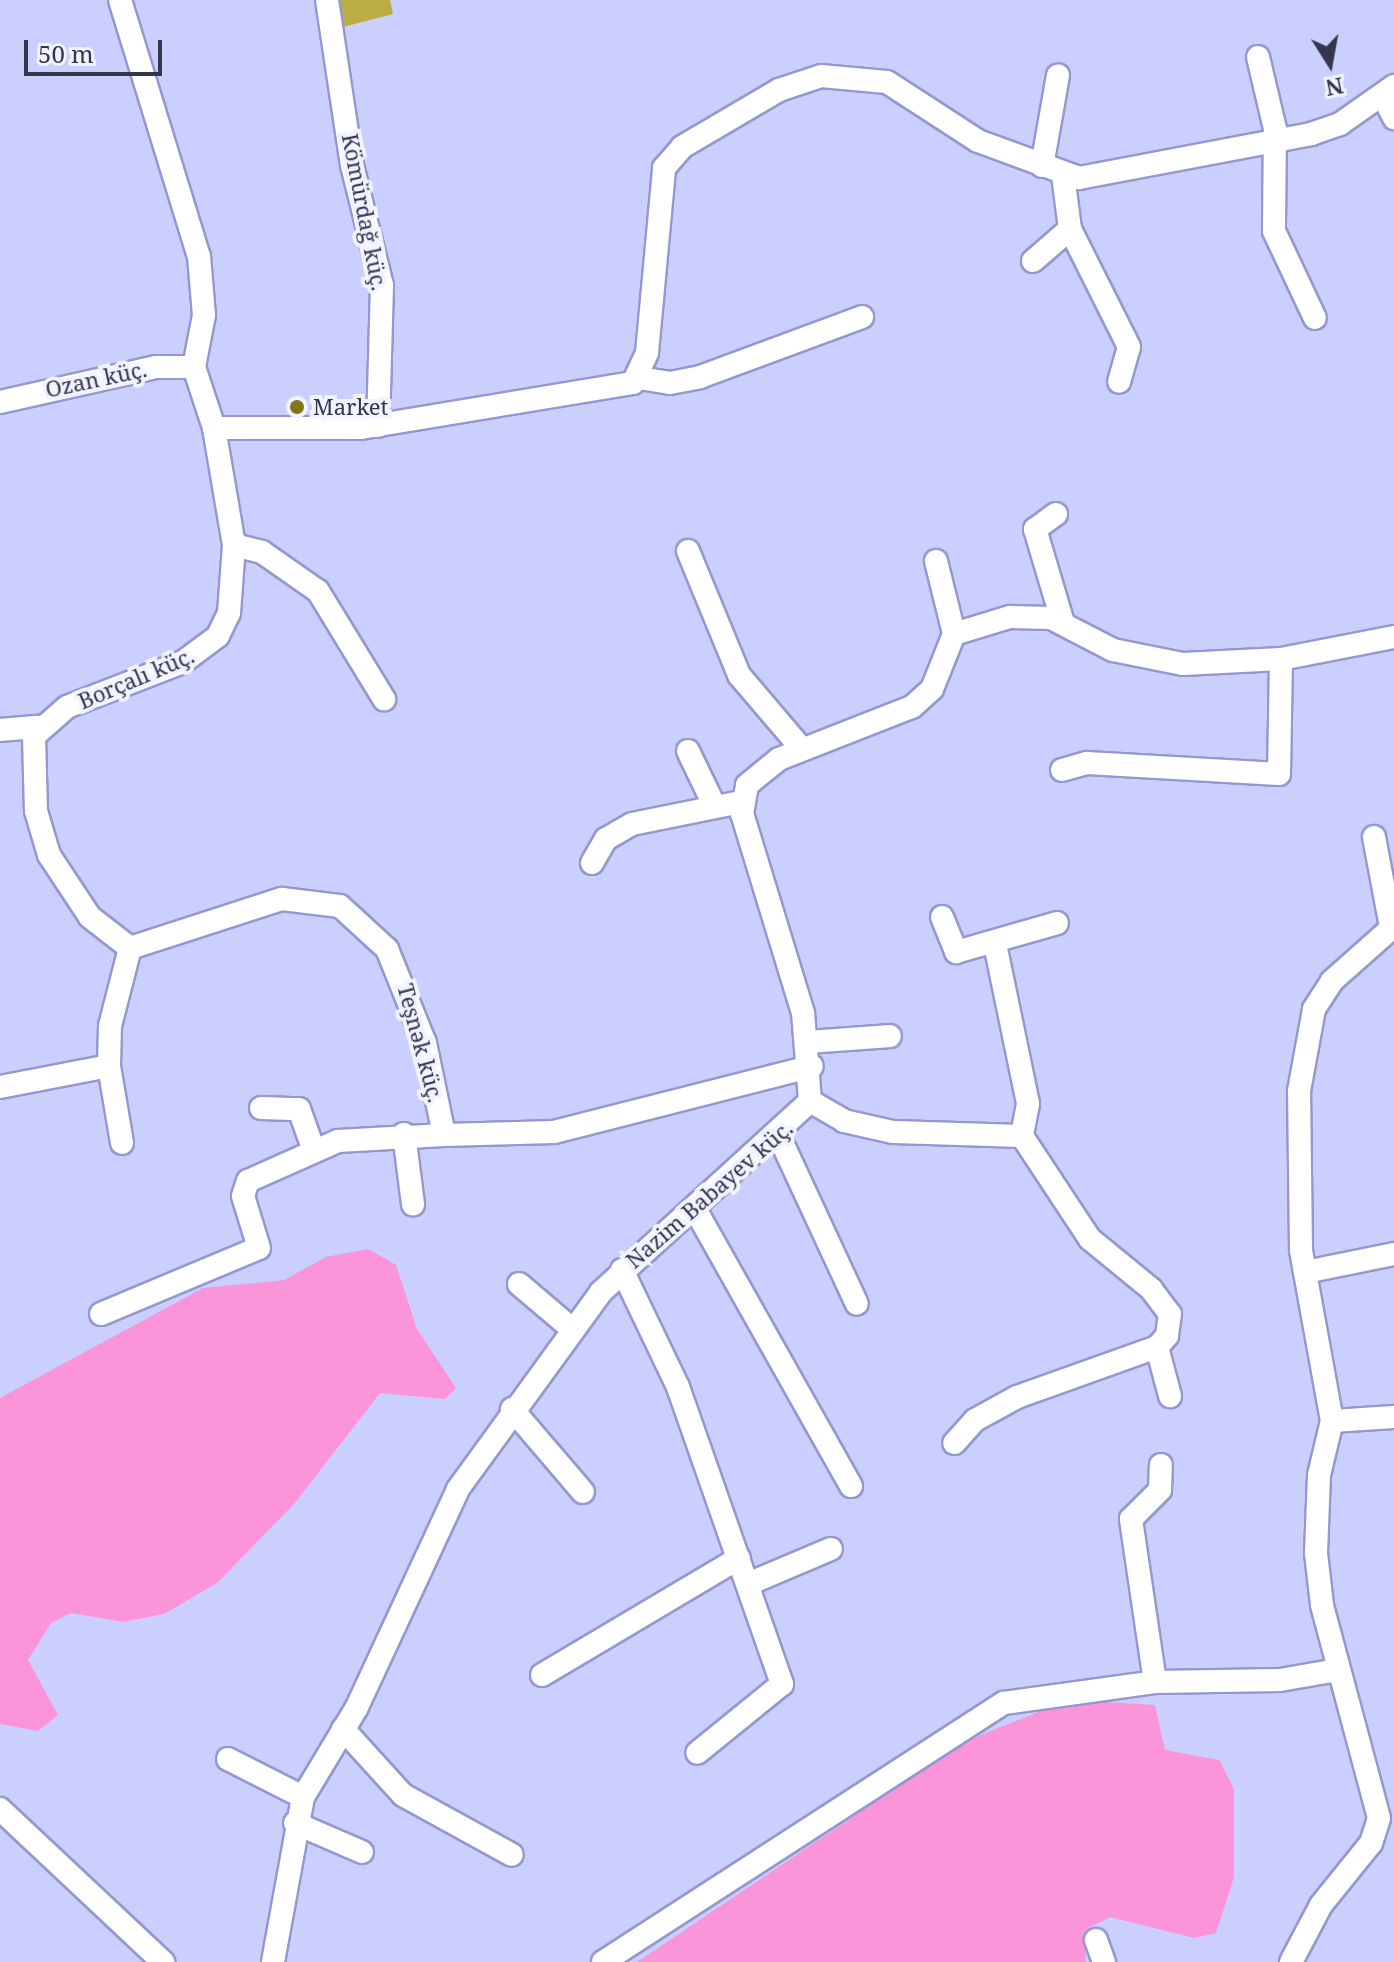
<!DOCTYPE html>
<meta charset="utf-8">
<style>
body{margin:0}
#map{position:relative;width:1394px;height:1962px;overflow:hidden;background:#cacffe;font-family:"Noto Serif",serif}
div>[style]{position:absolute}
[style*='--x']{left:calc(var(--x)*1px);top:calc(var(--y)*1px);width:calc(var(--w)*1px);rotate:calc(var(--a)*1deg)}
.green>*{inset:0;background:#bcac45}
.water>*{inset:0;background:#fb94d9}
.roads{filter:drop-shadow(2px 0 #9498d0) drop-shadow(-2px 0 #9498d0) drop-shadow(0 2px #9498d0) drop-shadow(0 -2px #9498d0)}
.minor>*{height:22px;margin:-11px;padding:0 11px;transform-origin:11px;border-radius:11px;background:#fff}
.dots>*{width:22px;height:22px;translate:-50% -50%;box-sizing:border-box;border:4px solid #f1f3ff;border-radius:50%}
span{translate:-50% -50%;white-space:nowrap;text-align:center;line-height:1.15;-webkit-text-stroke:8px #f1f3ff;paint-order:stroke}
.street-label{font-size:22px;color:#35364e}
.poi-label{font-size:22px;color:#35364e}
.left{translate:0 -50%;text-align:left}
.north{position:absolute;left:1290px;top:24px;width:80px;height:80px;-webkit-text-stroke:6px #f1f3ff;paint-order:stroke;rotate:169deg;font-size:22px;font-weight:700;line-height:32px;text-align:center;color:#35364e}
.north::after{content:'';display:block;margin:auto;width:28px;height:36px;background:#35364e;clip-path:polygon(50% 0,100% 100%,50% 72%,0 100%)}
.scale{position:absolute;left:24px;top:40px;width:138px;height:36px;box-sizing:border-box;border:4px solid #35364e;border-top:0;padding-left:10px;font-size:24px;line-height:28px;white-space:nowrap;color:#35364e;-webkit-text-stroke:6px #f1f3ff;paint-order:stroke}
</style>
<div id="map">
<div class="green">
<i style="clip-path:polygon(338px 0,390px 0,393px 14px,343px 27px)"></i>
</div>
<div class="water">
<i style="clip-path:polygon(368px 1249px,396px 1265px,417px 1329px,456px 1388px,445px 1399px,380px 1393px,294px 1504px,217px 1583px,164px 1614px,123px 1622px,71px 1613px,51px 1623px,28px 1660px,58px 1715px,38px 1731px,0 1724px,0 1398px,203px 1288px,284px 1280px,326px 1257px)"></i>
<i style="clip-path:polygon(1106px 1702px,1155px 1705px,1165px 1750px,1219px 1760px,1234px 1789px,1234px 1877px,1216px 1933px,1194px 1938px,1110px 1917px,1085px 1930px,1086px 1962px,637px 1962px,966px 1741px,1058px 1704px)"></i>
</div>
<div class="roads">
<div class="minor">
<i style="--x:120;--y:0;--w:268;--a:72.9"></i>
<i style="--x:199;--y:256;--w:59;--a:85.2"></i>
<i style="--x:204;--y:315;--w:53;--a:100.9"></i>
<i style="--x:194;--y:367;--w:64;--a:71.8"></i>
<i style="--x:214;--y:428;--w:119;--a:80.3"></i>
<i style="--x:234;--y:545;--w:68;--a:94.2"></i>
<i style="--x:229;--y:613;--w:25;--a:116"></i>
<i style="--x:218;--y:636;--w:44;--a:143.4"></i>
<i style="--x:183;--y:662;--w:124;--a:158.8"></i>
<i style="--x:67;--y:707;--w:44;--a:138.7"></i>
<i style="--x:34;--y:736;--w:75;--a:88.5"></i>
<i style="--x:36;--y:811;--w:46;--a:73.5"></i>
<i style="--x:49;--y:855;--w:74;--a:56.5"></i>
<i style="--x:90;--y:917;--w:51;--a:37.8"></i>
<i style="--x:327;--y:0;--w:167;--a:81.4"></i>
<i style="--x:352;--y:165;--w:124;--a:76"></i>
<i style="--x:382;--y:285;--w:141;--a:91.6"></i>
<i style="--x:1258;--y:57;--w:74;--a:76.7"></i>
<i style="--x:1275;--y:129;--w:102;--a:90.6"></i>
<i style="--x:1274;--y:231;--w:96;--a:64.8"></i>
<i style="--x:1383;--y:96;--w:25;--a:63"></i>
<i style="--x:1042;--y:166;--w:92;--a:-80"></i>
<i style="--x:1063;--y:175;--w:54;--a:82.6"></i>
<i style="--x:1070;--y:229;--w:132;--a:63.4"></i>
<i style="--x:1129;--y:347;--w:36;--a:106"></i>
<i style="--x:1033;--y:261;--w:49;--a:-40.9"></i>
<i style="--x:639;--y:378;--w:31;--a:9"></i>
<i style="--x:670;--y:383;--w:31;--a:-11"></i>
<i style="--x:700;--y:377;--w:173;--a:-20.3"></i>
<i style="--x:0;--y:402;--w:160;--a:-12.6"></i>
<i style="--x:156;--y:367;--w:38;--a:0"></i>
<i style="--x:214;--y:428;--w:147;--a:0"></i>
<i style="--x:361;--y:428;--w:276;--a:-9.4"></i>
<i style="--x:633;--y:383;--w:33;--a:-65"></i>
<i style="--x:647;--y:353;--w:186;--a:-84.7"></i>
<i style="--x:664;--y:168;--w:28;--a:-49"></i>
<i style="--x:682;--y:147;--w:113;--a:-30.4"></i>
<i style="--x:779;--y:90;--w:44;--a:-18.4"></i>
<i style="--x:821;--y:76;--w:66;--a:5.2"></i>
<i style="--x:887;--y:82;--w:108;--a:33"></i>
<i style="--x:978;--y:141;--w:108;--a:20.1"></i>
<i style="--x:1079;--y:178;--w:236;--a:-10.7"></i>
<i style="--x:1311;--y:134;--w:31;--a:-19"></i>
<i style="--x:1340;--y:124;--w:66;--a:-35.1"></i>
<i style="--x:1056;--y:514;--w:26;--a:144"></i>
<i style="--x:1035;--y:529;--w:98;--a:73.4"></i>
<i style="--x:234;--y:545;--w:29;--a:14"></i>
<i style="--x:262;--y:552;--w:68;--a:34.9"></i>
<i style="--x:318;--y:591;--w:127;--a:58.6"></i>
<i style="--x:688;--y:551;--w:134;--a:67.6"></i>
<i style="--x:739;--y:675;--w:97;--a:49.6"></i>
<i style="--x:936;--y:561;--w:75;--a:76.1"></i>
<i style="--x:0;--y:730;--w:38;--a:-5"></i>
<i style="--x:688;--y:751;--w:60;--a:64.3"></i>
<i style="--x:1062;--y:770;--w:26;--a:-16"></i>
<i style="--x:1087;--y:763;--w:192;--a:3.3"></i>
<i style="--x:1279;--y:774;--w:115;--a:-89"></i>
<i style="--x:1374;--y:837;--w:92;--a:79.3"></i>
<i style="--x:592;--y:863;--w:28;--a:-60"></i>
<i style="--x:606;--y:839;--w:30;--a:-30"></i>
<i style="--x:632;--y:824;--w:111;--a:-11.4"></i>
<i style="--x:942;--y:917;--w:38;--a:68"></i>
<i style="--x:956;--y:952;--w:105;--a:-16"></i>
<i style="--x:995;--y:944;--w:163;--a:78.3"></i>
<i style="--x:1028;--y:1104;--w:33;--a:101"></i>
<i style="--x:809;--y:1042;--w:81;--a:-4.2"></i>
<i style="--x:109;--y:1066;--w:78;--a:80.4"></i>
<i style="--x:0;--y:1087;--w:111;--a:-10.9"></i>
<i style="--x:109;--y:1066;--w:40;--a:-88.6"></i>
<i style="--x:110;--y:1026;--w:81;--a:-75.6"></i>
<i style="--x:130;--y:948;--w:160;--a:-17.9"></i>
<i style="--x:282;--y:899;--w:58;--a:6.9"></i>
<i style="--x:340;--y:906;--w:64;--a:42.5"></i>
<i style="--x:387;--y:949;--w:101;--a:68"></i>
<i style="--x:425;--y:1043;--w:94;--a:78.3"></i>
<i style="--x:444;--y:1135;--w:110;--a:-1.6"></i>
<i style="--x:554;--y:1132;--w:266;--a:-14.3"></i>
<i style="--x:810;--y:1101;--w:39;--a:30"></i>
<i style="--x:844;--y:1121;--w:50;--a:12.7"></i>
<i style="--x:893;--y:1132;--w:129;--a:1.8"></i>
<i style="--x:1022;--y:1136;--w:123;--a:56.6"></i>
<i style="--x:1090;--y:1239;--w:79;--a:39.3"></i>
<i style="--x:1151;--y:1289;--w:31;--a:53"></i>
<i style="--x:1170;--y:1314;--w:22;--a:98"></i>
<i style="--x:1167;--y:1336;--w:15;--a:132"></i>
<i style="--x:1157;--y:1347;--w:149;--a:160.3"></i>
<i style="--x:1017;--y:1397;--w:48;--a:151.3"></i>
<i style="--x:975;--y:1420;--w:31;--a:132"></i>
<i style="--x:261;--y:1108;--w:38;--a:2"></i>
<i style="--x:299;--y:1109;--w:41;--a:70.3"></i>
<i style="--x:404;--y:1134;--w:71;--a:82.7"></i>
<i style="--x:778;--y:1134;--w:187;--a:65.1"></i>
<i style="--x:695;--y:1209;--w:318;--a:60.6"></i>
<i style="--x:622;--y:1270;--w:130;--a:64.4"></i>
<i style="--x:678;--y:1387;--w:315;--a:70.7"></i>
<i style="--x:782;--y:1684;--w:109;--a:140.9"></i>
<i style="--x:1305;--y:1272;--w:91;--a:-11.4"></i>
<i style="--x:519;--y:1284;--w:70;--a:40.3"></i>
<i style="--x:101;--y:1314;--w:171;--a:-22.7"></i>
<i style="--x:259;--y:1248;--w:54;--a:-107.1"></i>
<i style="--x:243;--y:1196;--w:16;--a:-72"></i>
<i style="--x:248;--y:1181;--w:98;--a:-24"></i>
<i style="--x:338;--y:1141;--w:106;--a:-3.2"></i>
<i style="--x:1157;--y:1347;--w:51;--a:75.1"></i>
<i style="--x:512;--y:1409;--w:109;--a:49.5"></i>
<i style="--x:1332;--y:1421;--w:62;--a:-3.7"></i>
<i style="--x:748;--y:1584;--w:90;--a:-22.9"></i>
<i style="--x:542;--y:1675;--w:229;--a:-30.7"></i>
<i style="--x:1155;--y:1682;--w:165;--a:-98.4"></i>
<i style="--x:1131;--y:1519;--w:41;--a:-45"></i>
<i style="--x:1160;--y:1490;--w:25;--a:-88"></i>
<i style="--x:343;--y:1729;--w:89;--a:47.7"></i>
<i style="--x:403;--y:1795;--w:124;--a:28.8"></i>
<i style="--x:228;--y:1759;--w:84;--a:26.9"></i>
<i style="--x:0;--y:1809;--w:224;--a:43.2"></i>
<i style="--x:295;--y:1823;--w:73;--a:23.4"></i>
<i style="--x:1096;--y:1940;--w:23;--a:70"></i>
<i style="--x:273;--y:1962;--w:168;--a:-79.7"></i>
<i style="--x:303;--y:1797;--w:105;--a:-59"></i>
<i style="--x:357;--y:1707;--w:240;--a:-65.1"></i>
<i style="--x:458;--y:1489;--w:243;--a:-54"></i>
<i style="--x:601;--y:1292;--w:283;--a:-42.4"></i>
<i style="--x:810;--y:1101;--w:88;--a:-94.5"></i>
<i style="--x:803;--y:1013;--w:208;--a:-107"></i>
<i style="--x:742;--y:814;--w:29;--a:-80"></i>
<i style="--x:747;--y:785;--w:41;--a:-39.1"></i>
<i style="--x:779;--y:759;--w:143;--a:-21.4"></i>
<i style="--x:912;--y:707;--w:27;--a:-42"></i>
<i style="--x:932;--y:689;--w:59;--a:-68.2"></i>
<i style="--x:954;--y:634;--w:59;--a:-16.9"></i>
<i style="--x:1010;--y:617;--w:41;--a:1.4"></i>
<i style="--x:1051;--y:618;--w:70;--a:27.3"></i>
<i style="--x:1113;--y:650;--w:71;--a:11.3"></i>
<i style="--x:1183;--y:664;--w:98;--a:-2.9"></i>
<i style="--x:1281;--y:659;--w:115;--a:-11"></i>
<i style="--x:603;--y:1962;--w:477;--a:-32.9"></i>
<i style="--x:1004;--y:1703;--w:152;--a:-7.9"></i>
<i style="--x:1155;--y:1682;--w:125;--a:-0.9"></i>
<i style="--x:1280;--y:1680;--w:59;--a:-9.8"></i>
<i style="--x:1291;--y:1962;--w:64;--a:-62.2"></i>
<i style="--x:1321;--y:1905;--w:80;--a:-51.1"></i>
<i style="--x:1371;--y:1843;--w:26;--a:-72"></i>
<i style="--x:1379;--y:1818;--w:220;--a:-105"></i>
<i style="--x:1322;--y:1605;--w:52;--a:-96.6"></i>
<i style="--x:1316;--y:1553;--w:78;--a:-87.8"></i>
<i style="--x:1319;--y:1475;--w:56;--a:-76.5"></i>
<i style="--x:1332;--y:1421;--w:174;--a:-100.3"></i>
<i style="--x:1301;--y:1250;--w:159;--a:-90.7"></i>
<i style="--x:1299;--y:1091;--w:83;--a:-79.6"></i>
<i style="--x:1314;--y:1009;--w:33;--a:-57"></i>
<i style="--x:1332;--y:981;--w:83;--a:-41.6"></i>
</div>
</div>
<div class="dots">
<i style="left:297px;top:407px;background:#83761a"></i>
</div>
<div class="street-label">
<span style="left:365px;top:212px;rotate:79deg">Kömürdağ küç.</span>
<span style="left:96px;top:379px;rotate:-12deg">Ozan küç.</span>
<span style="left:136px;top:678px;rotate:-23deg">Borçalı küç.</span>
<span style="left:421px;top:1043px;rotate:75deg">Teşnək küç.</span>
<span style="left:709px;top:1194px;rotate:-41deg">Nazim Babayev küç.</span>
</div>
<div class="poi-label">
<span class="left" style="left:313px;top:407px">Market</span>
</div>
<div class="north">N</div>
<div class="scale">50 m</div>
</div>
